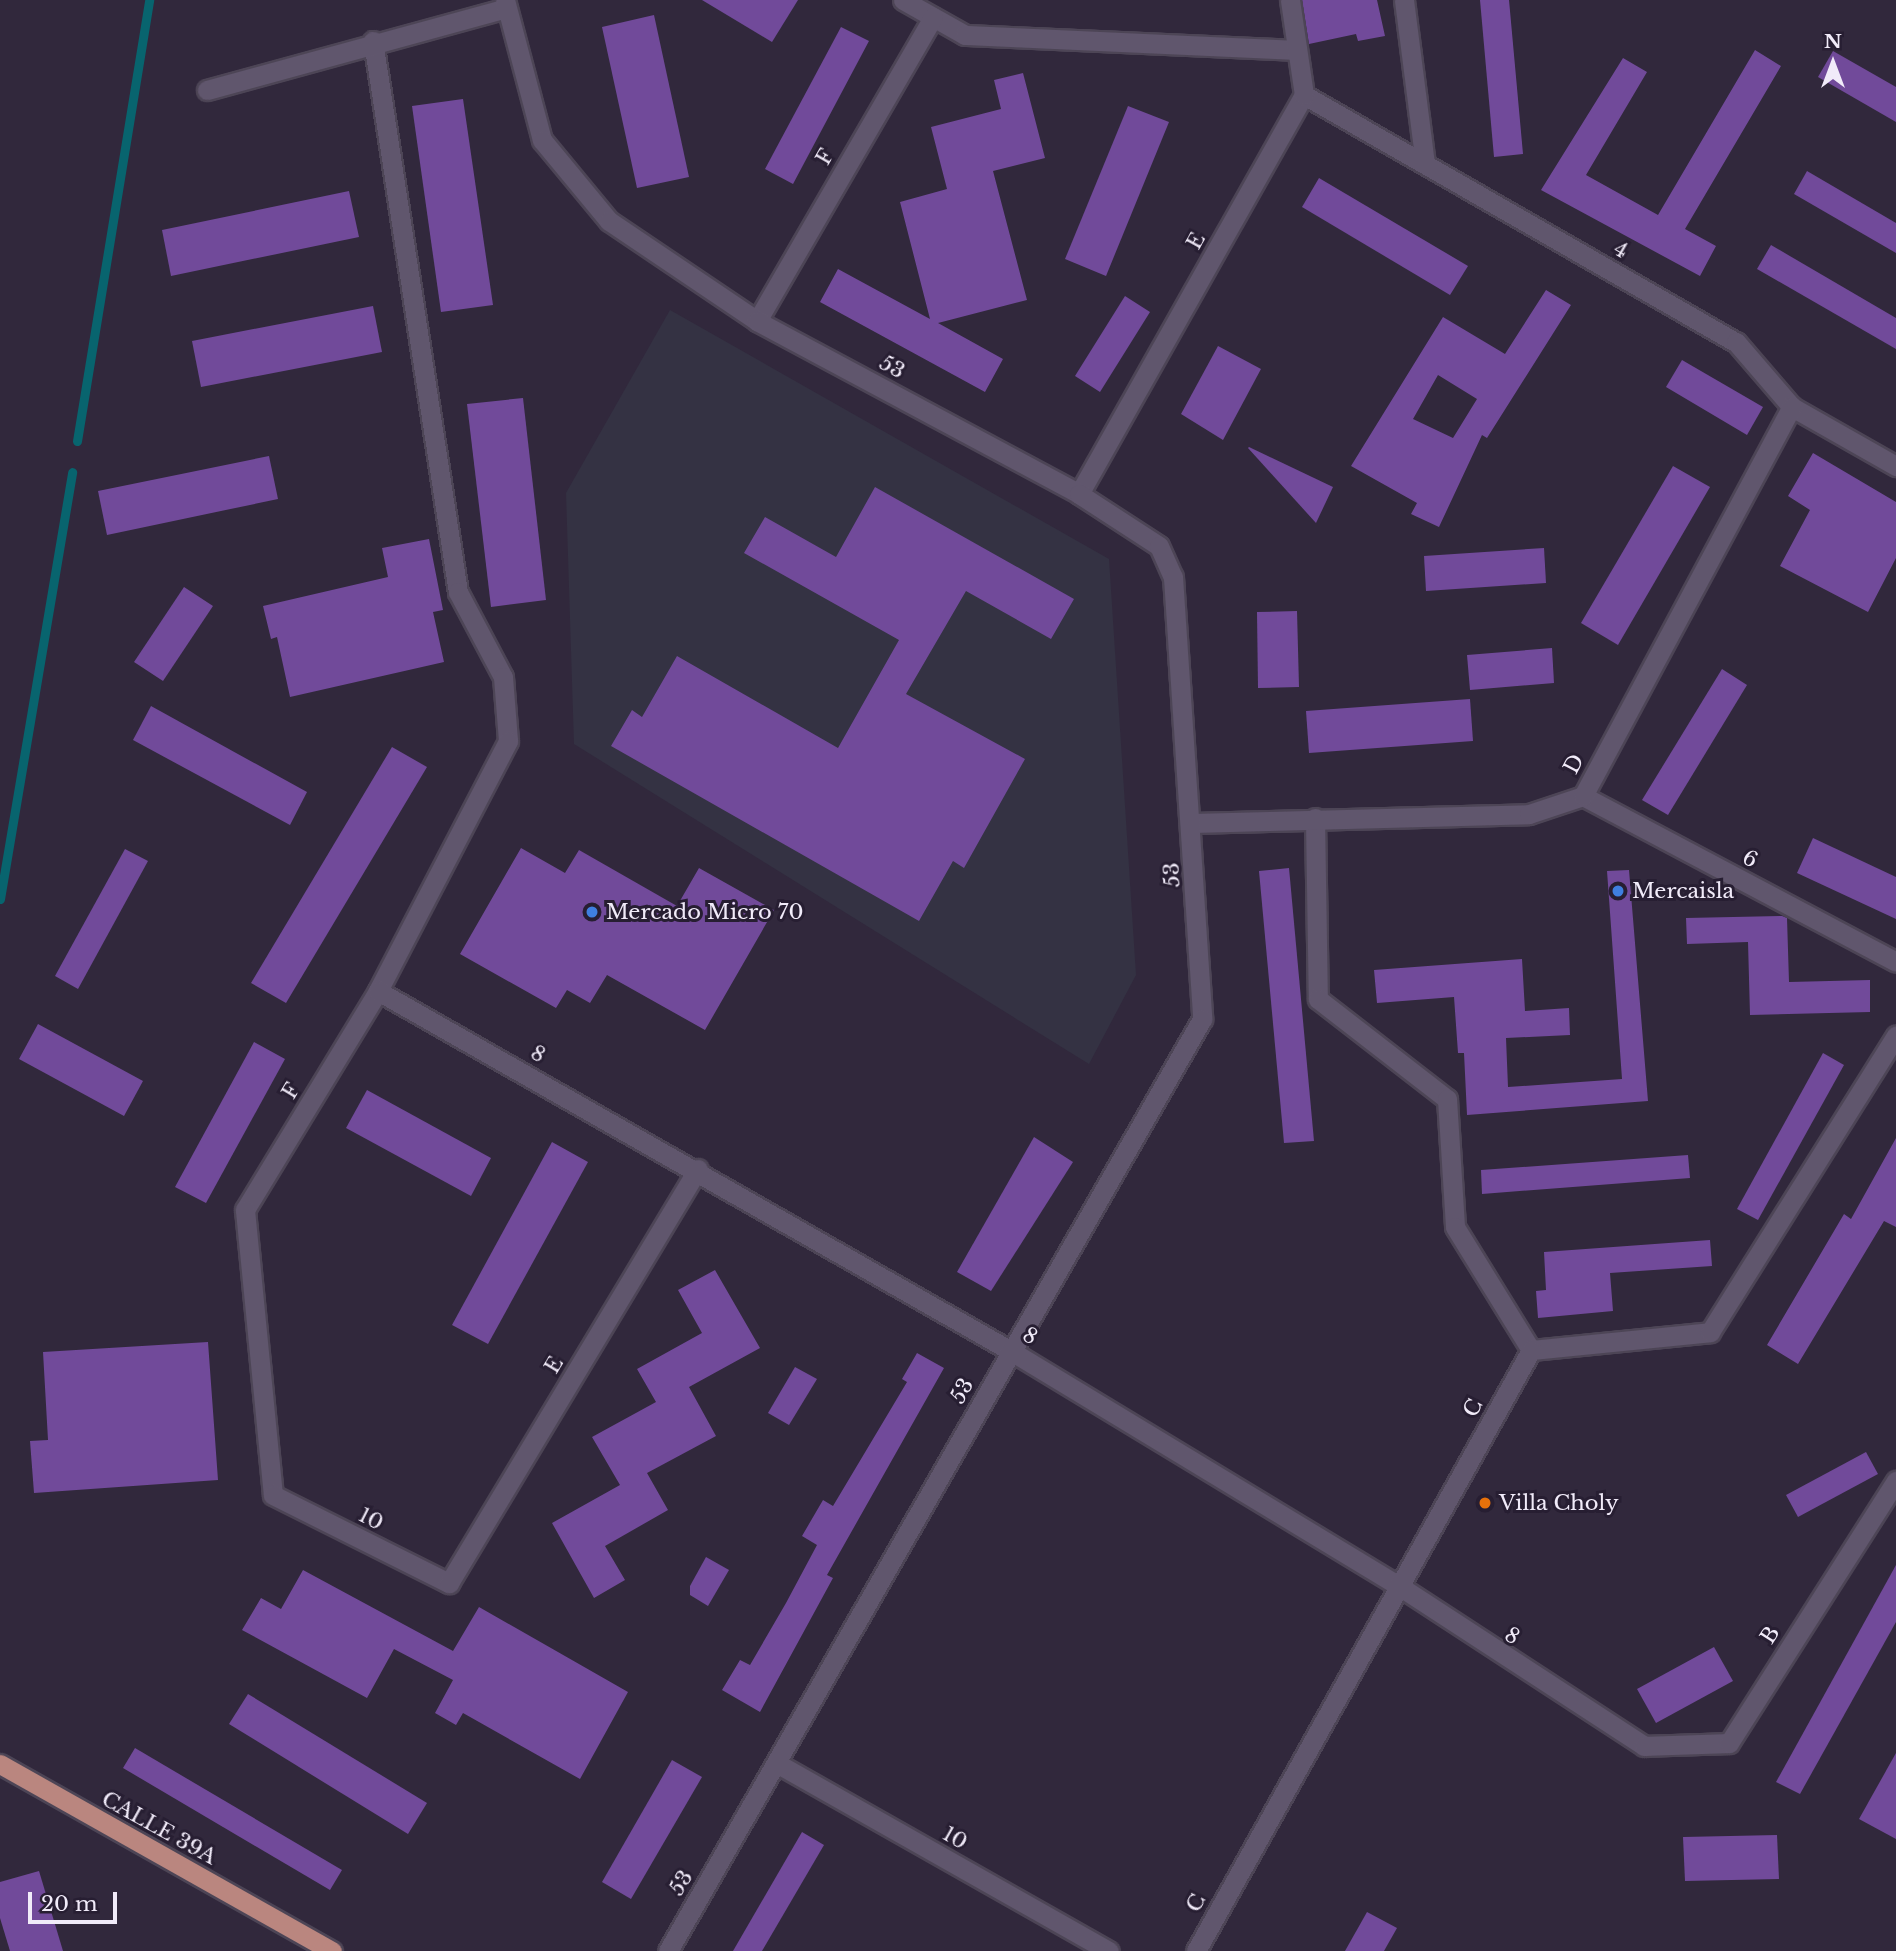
<!DOCTYPE html>
<style>
body{margin:0}
#map{position:relative;width:1896px;height:1951px;overflow:hidden;background:#31283c;font-family:"Libre Baskerville",serif}
div>[style]{position:absolute}
[style*='--x']{left:calc(var(--x)*1px);top:calc(var(--y)*1px);width:calc(var(--w)*1px);rotate:calc(var(--a)*1deg)}
.education>*{inset:0;background:#343243}
.stream>*{height:9px;margin:-4.5px;padding:0 4.5px;transform-origin:4.5px;border-radius:4.5px;background:#08646e}
.building>*{inset:0;background:#714a9a}
.roads{filter:drop-shadow(2px 0 #4d4556) drop-shadow(-2px 0 #4d4556) drop-shadow(0 2px #4d4556) drop-shadow(0 -2px #4d4556)}
.minor>*{height:19px;margin:-9.5px;padding:0 9.5px;transform-origin:9.5px;border-radius:9.5px;background:#60566d}
.tertiary>*{height:19px;margin:-9.5px;padding:0 9.5px;transform-origin:9.5px;border-radius:9.5px;background:#60566d}
.primary>*{height:19px;margin:-9.5px;padding:0 9.5px;transform-origin:9.5px;border-radius:9.5px;background:#ba867f}
.dots>*{width:19px;height:19px;translate:-50% -50%;box-sizing:border-box;border:4px solid #271e32;border-radius:50%}
span{translate:-50% -50%;white-space:nowrap;text-align:center;line-height:1.15;-webkit-text-stroke:6px #271e32;paint-order:stroke}
.street-label{font-size:21px;color:#f1ebf9}
.poi-label{font-size:21px;color:#f1ebf9}
.left{translate:0 -50%;text-align:left}
.north{position:absolute;left:1798px;top:28px;width:70px;height:70px;-webkit-text-stroke:5px #271e32;paint-order:stroke;rotate:0deg;font-size:19px;font-weight:700;line-height:28px;text-align:center;color:#f1ebf9}
.north::after{content:'';display:block;margin:auto;width:24px;height:32px;background:#f1ebf9;clip-path:polygon(50% 0,100% 100%,50% 72%,0 100%)}
.scale{position:absolute;left:28px;top:1892px;width:89px;height:32px;box-sizing:border-box;border:4px solid #f1ebf9;border-top:0;padding-left:9px;font-size:21px;line-height:24px;white-space:nowrap;color:#f1ebf9;-webkit-text-stroke:5px #271e32;paint-order:stroke}
</style>
<div id="map">
<div class="education">
<i style="clip-path:polygon(670px 310px,1109px 559px,1136px 975px,1089px 1064px,574px 744px,566px 493px)"></i>
</div>
<div class="stream">
<i style="--x:77;--y:441;--w:447;--a:-80.7"></i>
<i style="--x:0;--y:899;--w:433;--a:-80.4"></i>
</div>
<div class="building">
<i style="clip-path:polygon(702px 0,798px 0,772px 42px)"></i>
<i style="clip-path:polygon(1302px 0,1377px 0,1385px 36px,1358px 41px,1356px 34px,1309px 44px)"></i>
<i style="clip-path:polygon(1480px 0,1509px 0,1523px 154px,1494px 157px)"></i>
<i style="clip-path:polygon(654px 15px,689px 177px,637px 188px,602px 27px)"></i>
<i style="clip-path:polygon(841px 27px,869px 41px,793px 184px,765px 169px)"></i>
<i style="clip-path:polygon(1755px 50px,1781px 66px,1685px 229px,1716px 246px,1700px 276px,1541px 190px,1623px 58px,1647px 72px,1586px 175px,1658px 215px)"></i>
<i style="clip-path:polygon(1833px 51px,1896px 87px,1896px 122px,1818px 77px)"></i>
<i style="clip-path:polygon(1023px 73px,1045px 158px,993px 171px,1027px 300px,938px 323px,1003px 359px,985px 392px,820px 302px,838px 269px,930px 319px,900px 202px,947px 189px,931px 127px,1001px 109px,994px 80px)"></i>
<i style="clip-path:polygon(463px 99px,493px 305px,441px 312px,412px 106px)"></i>
<i style="clip-path:polygon(1128px 106px,1169px 122px,1106px 276px,1065px 259px)"></i>
<i style="clip-path:polygon(1807px 171px,1896px 223px,1896px 253px,1794px 194px)"></i>
<i style="clip-path:polygon(1319px 178px,1468px 266px,1450px 295px,1302px 207px)"></i>
<i style="clip-path:polygon(349px 191px,359px 237px,171px 276px,162px 230px)"></i>
<i style="clip-path:polygon(1771px 245px,1896px 318px,1896px 349px,1757px 269px)"></i>
<i style="clip-path:polygon(evenodd,1546px 290px,1571px 305px,1487px 438px,1482px 435px,1439px 527px,1411px 514px,1417px 503px,1351px 466px,1443px 317px,1505px 354px,1546px 290px,1438px 375px,1477px 399px,1453px 438px,1413px 419px,1438px 375px)"></i>
<i style="clip-path:polygon(1125px 296px,1150px 312px,1100px 392px,1075px 376px)"></i>
<i style="clip-path:polygon(373px 306px,382px 352px,201px 387px,192px 341px)"></i>
<i style="clip-path:polygon(1218px 346px,1261px 369px,1223px 440px,1181px 414px)"></i>
<i style="clip-path:polygon(1682px 360px,1763px 407px,1747px 435px,1666px 387px)"></i>
<i style="clip-path:polygon(523px 398px,546px 600px,491px 607px,467px 404px)"></i>
<i style="clip-path:polygon(1249px 447px,1333px 487px,1316px 523px,1248px 448px)"></i>
<i style="clip-path:polygon(1813px 453px,1896px 502px,1896px 558px,1868px 612px,1780px 566px,1810px 510px,1788px 496px)"></i>
<i style="clip-path:polygon(269px 456px,278px 499px,107px 535px,98px 491px)"></i>
<i style="clip-path:polygon(1673px 466px,1710px 487px,1618px 645px,1581px 623px)"></i>
<i style="clip-path:polygon(875px 487px,1074px 599px,1051px 639px,966px 591px,906px 694px,1025px 759px,964px 868px,953px 861px,919px 921px,611px 746px,632px 710px,642px 717px,677px 656px,838px 748px,899px 640px,744px 553px,765px 517px,836px 557px)"></i>
<i style="clip-path:polygon(429px 539px,443px 610px,433px 612px,444px 662px,290px 697px,277px 637px,271px 639px,263px 606px,388px 577px,382px 548px)"></i>
<i style="clip-path:polygon(1544px 548px,1546px 583px,1426px 591px,1424px 556px)"></i>
<i style="clip-path:polygon(184px 587px,213px 606px,163px 681px,134px 662px)"></i>
<i style="clip-path:polygon(1297px 611px,1299px 687px,1258px 688px,1257px 612px)"></i>
<i style="clip-path:polygon(1552px 648px,1554px 683px,1470px 690px,1467px 655px)"></i>
<i style="clip-path:polygon(1722px 669px,1747px 685px,1668px 815px,1642px 800px)"></i>
<i style="clip-path:polygon(1470px 699px,1473px 741px,1309px 753px,1306px 711px)"></i>
<i style="clip-path:polygon(151px 706px,307px 792px,290px 825px,133px 740px)"></i>
<i style="clip-path:polygon(392px 747px,427px 767px,286px 1003px,251px 983px)"></i>
<i style="clip-path:polygon(1813px 838px,1896px 877px,1896px 919px,1797px 873px)"></i>
<i style="clip-path:polygon(521px 848px,565px 873px,579px 850px,677px 906px,699px 868px,774px 910px,705px 1030px,607px 975px,590px 1003px,567px 990px,556px 1008px,460px 954px)"></i>
<i style="clip-path:polygon(125px 849px,148px 861px,78px 989px,55px 976px)"></i>
<i style="clip-path:polygon(1289px 868px,1314px 1141px,1284px 1143px,1259px 871px)"></i>
<i style="clip-path:polygon(1629px 870px,1648px 1101px,1467px 1115px,1464px 1053px,1458px 1053px,1454px 997px,1377px 1003px,1374px 970px,1522px 959px,1525px 1011px,1569px 1008px,1570px 1035px,1506px 1038px,1508px 1087px,1622px 1079px,1607px 871px)"></i>
<i style="clip-path:polygon(1782px 916px,1787px 918px,1789px 982px,1870px 980px,1870px 1012px,1750px 1015px,1748px 942px,1687px 944px,1686px 918px)"></i>
<i style="clip-path:polygon(38px 1024px,143px 1081px,124px 1116px,19px 1059px)"></i>
<i style="clip-path:polygon(254px 1042px,285px 1059px,206px 1203px,175px 1187px)"></i>
<i style="clip-path:polygon(1823px 1053px,1844px 1065px,1758px 1220px,1737px 1209px)"></i>
<i style="clip-path:polygon(367px 1090px,491px 1158px,471px 1196px,346px 1128px)"></i>
<i style="clip-path:polygon(1034px 1137px,1073px 1162px,991px 1291px,957px 1272px)"></i>
<i style="clip-path:polygon(1896px 1138px,1896px 1227px,1884px 1221px,1798px 1364px,1767px 1345px,1844px 1214px,1851px 1219px)"></i>
<i style="clip-path:polygon(552px 1142px,588px 1162px,488px 1344px,452px 1325px)"></i>
<i style="clip-path:polygon(1688px 1155px,1690px 1178px,1482px 1194px,1481px 1170px)"></i>
<i style="clip-path:polygon(1710px 1240px,1712px 1266px,1610px 1273px,1613px 1311px,1538px 1318px,1536px 1291px,1546px 1290px,1544px 1252px)"></i>
<i style="clip-path:polygon(715px 1270px,760px 1348px,689px 1387px,716px 1436px,647px 1473px,668px 1510px,605px 1546px,625px 1580px,594px 1598px,552px 1523px,620px 1485px,592px 1437px,656px 1402px,637px 1369px,702px 1333px,678px 1290px)"></i>
<i style="clip-path:polygon(208px 1342px,218px 1480px,34px 1493px,30px 1441px,48px 1440px,43px 1352px)"></i>
<i style="clip-path:polygon(917px 1353px,944px 1368px,827px 1575px,833px 1578px,760px 1712px,722px 1690px,740px 1660px,750px 1665px,786px 1603px,817px 1545px,802px 1536px,823px 1500px,833px 1506px,907px 1382px,902px 1379px)"></i>
<i style="clip-path:polygon(795px 1367px,817px 1379px,789px 1425px,768px 1413px)"></i>
<i style="clip-path:polygon(1866px 1452px,1878px 1474px,1798px 1517px,1786px 1495px)"></i>
<i style="clip-path:polygon(706px 1557px,729px 1570px,708px 1606px,690px 1595px,690px 1586px)"></i>
<i style="clip-path:polygon(1896px 1565px,1896px 1622px,1800px 1794px,1776px 1782px)"></i>
<i style="clip-path:polygon(303px 1570px,453px 1651px,479px 1607px,628px 1692px,580px 1779px,463px 1713px,456px 1725px,435px 1713px,453px 1680px,394px 1649px,367px 1698px,242px 1630px,261px 1598px,281px 1609px)"></i>
<i style="clip-path:polygon(1714px 1647px,1733px 1681px,1656px 1723px,1637px 1689px)"></i>
<i style="clip-path:polygon(248px 1694px,427px 1803px,408px 1834px,229px 1724px)"></i>
<i style="clip-path:polygon(135px 1748px,342px 1870px,330px 1890px,123px 1768px)"></i>
<i style="clip-path:polygon(1896px 1753px,1896px 1839px,1859px 1819px)"></i>
<i style="clip-path:polygon(672px 1760px,702px 1777px,631px 1899px,602px 1882px)"></i>
<i style="clip-path:polygon(802px 1832px,824px 1845px,762px 1951px,733px 1951px)"></i>
<i style="clip-path:polygon(1777px 1835px,1779px 1879px,1685px 1881px,1683px 1837px)"></i>
<i style="clip-path:polygon(39px 1871px,63px 1951px,10px 1951px,0 1918px,0 1882px)"></i>
<i style="clip-path:polygon(1367px 1912px,1397px 1928px,1384px 1951px,1345px 1951px)"></i>
</div>
<div class="roads">
<div class="minor">
<i style="--x:903;--y:0;--w:71;--a:29.4"></i>
<i style="--x:965;--y:35;--w:329;--a:2.6"></i>
<i style="--x:1404;--y:0;--w:165;--a:82.7"></i>
<i style="--x:373;--y:41;--w:558;--a:81.23"></i>
<i style="--x:458;--y:592;--w:96;--a:62.1"></i>
<i style="--x:503;--y:677;--w:64;--a:85.5"></i>
<i style="--x:508;--y:741;--w:282;--a:117.5"></i>
<i style="--x:378;--y:991;--w:256;--a:121.3"></i>
<i style="--x:245;--y:1210;--w:286;--a:84.4"></i>
<i style="--x:273;--y:1495;--w:197;--a:26.6"></i>
<i style="--x:449;--y:1583;--w:483;--a:-59"></i>
<i style="--x:207;--y:90;--w:310;--a:-15.3"></i>
<i style="--x:1304;--y:95;--w:498;--a:29.8"></i>
<i style="--x:1736;--y:342;--w:86;--a:49.3"></i>
<i style="--x:1792;--y:407;--w:120;--a:29.6"></i>
<i style="--x:757;--y:321;--w:351;--a:-59.9"></i>
<i style="--x:1079;--y:494;--w:458;--a:-60.6"></i>
<i style="--x:1304;--y:95;--w:96;--a:-98.4"></i>
<i style="--x:1583;--y:796;--w:354;--a:27.9"></i>
<i style="--x:1315;--y:818;--w:181;--a:89.1"></i>
<i style="--x:1318;--y:999;--w:163;--a:37.8"></i>
<i style="--x:1447;--y:1099;--w:128;--a:86.4"></i>
<i style="--x:1455;--y:1227;--w:145;--a:58.3"></i>
<i style="--x:1192;--y:823;--w:337;--a:-1.5"></i>
<i style="--x:1529;--y:814;--w:57;--a:-18.4"></i>
<i style="--x:1583;--y:796;--w:442;--a:-61.8"></i>
<i style="--x:378;--y:991;--w:728;--a:29.63"></i>
<i style="--x:1011;--y:1351;--w:454;--a:31.2"></i>
<i style="--x:1399;--y:1586;--w:293;--a:33.1"></i>
<i style="--x:1644;--y:1746;--w:85;--a:-2"></i>
<i style="--x:1729;--y:1743;--w:311;--a:-57.5"></i>
<i style="--x:1531;--y:1350;--w:180;--a:-5.7"></i>
<i style="--x:1710;--y:1332;--w:350;--a:-57.9"></i>
<i style="--x:778;--y:1764;--w:380;--a:29.5"></i>
<i style="--x:1196;--y:1951;--w:688;--a:-60.86"></i>
</div>
<div class="tertiary">
<i style="--x:505;--y:0;--w:145;--a:75.2"></i>
<i style="--x:542;--y:140;--w:105;--a:50.4"></i>
<i style="--x:609;--y:221;--w:179;--a:34"></i>
<i style="--x:757;--y:321;--w:366;--a:28.2"></i>
<i style="--x:1079;--y:494;--w:95;--a:33"></i>
<i style="--x:1159;--y:546;--w:34;--a:66"></i>
<i style="--x:1173;--y:577;--w:443;--a:86.2"></i>
<i style="--x:1202;--y:1019;--w:1074;--a:119.81"></i>
</div>
<div class="primary">
<i style="--x:0;--y:1764;--w:381;--a:29.4"></i>
</div>
</div>
<div class="dots">
<i style="left:1618px;top:891px;background:#3f7fe0"></i>
<i style="left:592px;top:912px;background:#3f7fe0"></i>
<i style="left:1485px;top:1503px;background:#e8710a"></i>
</div>
<div class="street-label">
<span style="left:825px;top:157px;rotate:-60deg">F</span>
<span style="left:1196px;top:241px;rotate:-61deg">E</span>
<span style="left:1621px;top:250px;rotate:30deg">4</span>
<span style="left:892px;top:367px;rotate:28deg">53</span>
<span style="left:1574px;top:764px;rotate:-62deg">D</span>
<span style="left:1750px;top:859px;rotate:28deg">6</span>
<span style="left:1172px;top:875px;rotate:-93deg">53</span>
<span style="left:538px;top:1054px;rotate:29deg">8</span>
<span style="left:291px;top:1091px;rotate:-59deg">F</span>
<span style="left:1030px;top:1336px;rotate:31deg">8</span>
<span style="left:554px;top:1365px;rotate:-59deg">E</span>
<span style="left:962px;top:1391px;rotate:-61deg">53</span>
<span style="left:1473px;top:1408px;rotate:-61deg">C</span>
<span style="left:371px;top:1519px;rotate:27deg">10</span>
<span style="left:1770px;top:1635px;rotate:-57deg">B</span>
<span style="left:1512px;top:1636px;rotate:32deg">8</span>
<span style="left:159px;top:1828px;rotate:29deg">CALLE 39A</span>
<span style="left:955px;top:1838px;rotate:30deg">10</span>
<span style="left:681px;top:1883px;rotate:-59deg">53</span>
<span style="left:1196px;top:1903px;rotate:-61deg">C</span>
</div>
<div class="poi-label">
<span class="left" style="left:1632px;top:891px">Mercaisla</span>
<span class="left" style="left:606px;top:912px">Mercado Micro 70</span>
<span class="left" style="left:1499px;top:1503px">Villa Choly</span>
</div>
<div class="north">N</div>
<div class="scale">20 m</div>
</div>
